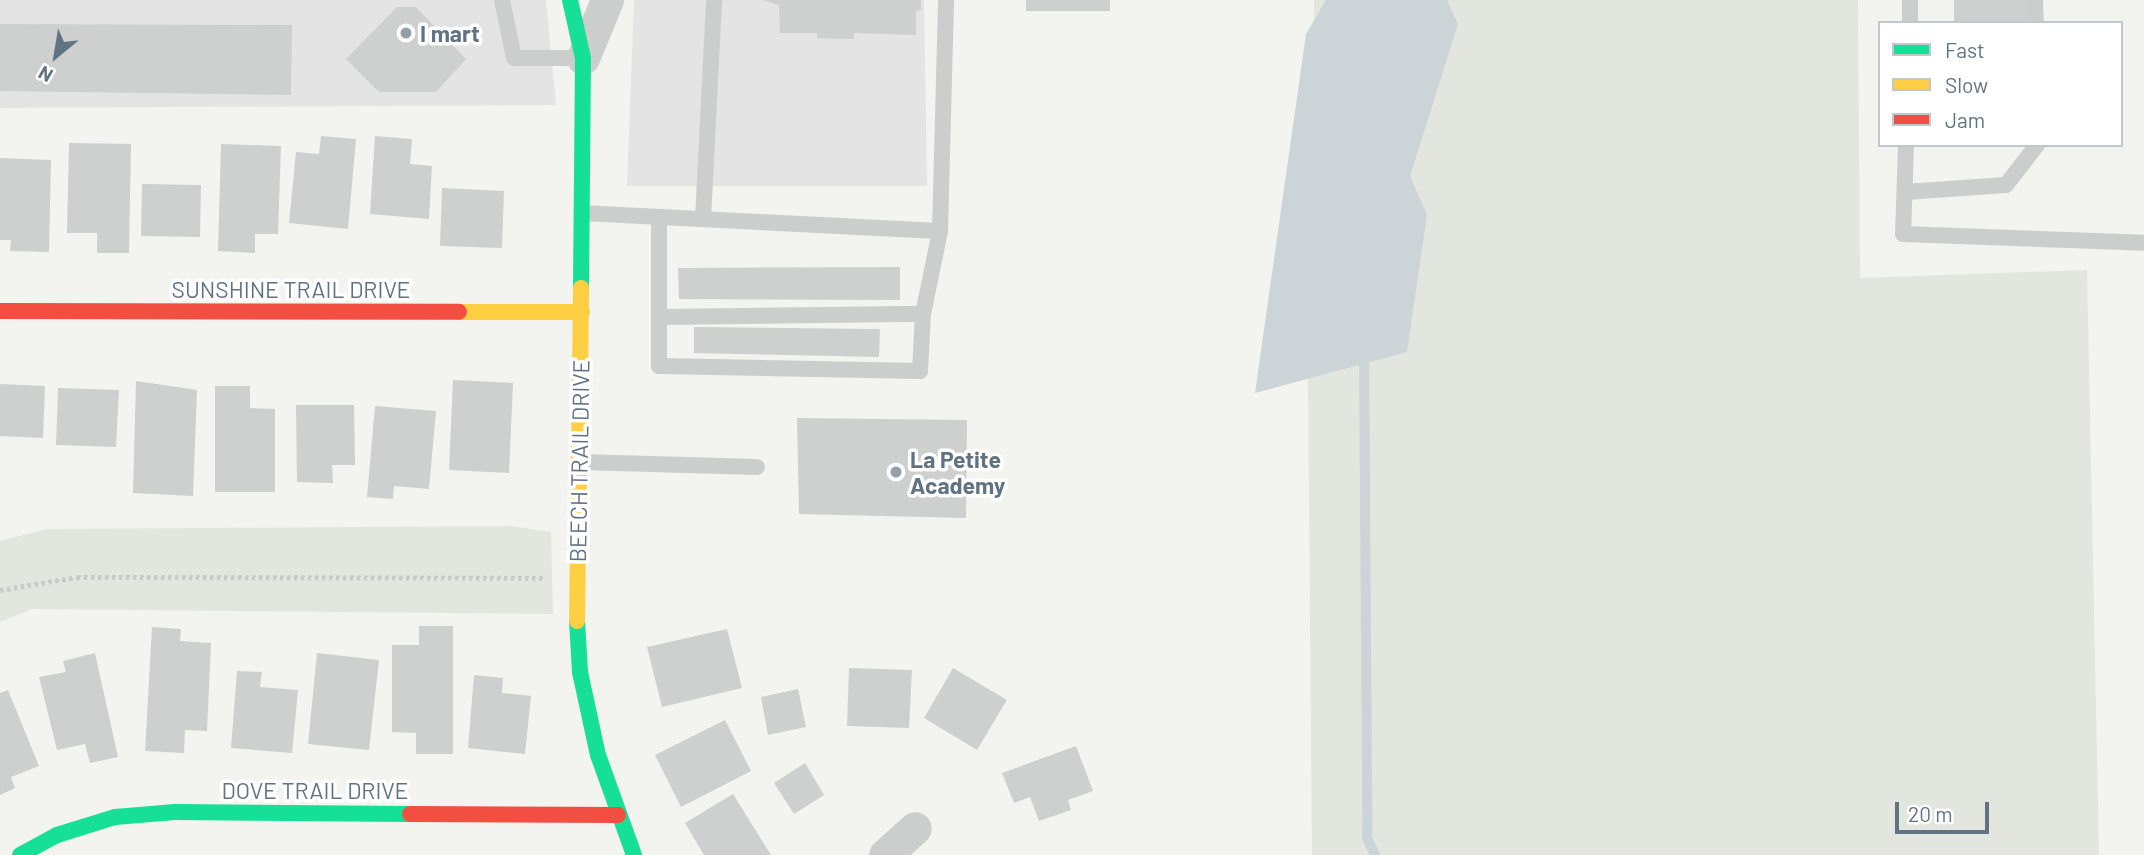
<!DOCTYPE html>
<style>
body{margin:0}
#map{position:relative;width:2144px;height:855px;overflow:hidden;background:#f3f3f0;font-family:Barlow,sans-serif}
div>[style]{position:absolute}
[style*='--x']{left:calc(var(--x)*1px);top:calc(var(--y)*1px);width:calc(var(--w)*1px);rotate:calc(var(--a)*1deg)}
.built>*{inset:0;background:#e3e4e3}
.green>*{inset:0;background:#e2e6de}
.water>*{inset:0;background:#ccd4d7}
.stream>*{height:10px;margin:-5px;padding:0 5px;transform-origin:5px;border-radius:5px;background:#ccd4d7}
.building>*{inset:0;background:#cecfcf}
.path>*{height:4.5px;margin-top:-2.25px;transform-origin:0;background:repeating-linear-gradient(90deg,#c9caca 0 3.5px,transparent 0 7px)}
.lane>*{height:16px;margin:-8px;padding:0 8px;transform-origin:8px;border-radius:8px;background:#cccdcd}
.street>*{height:33px;margin:-16.5px;padding:0 16.5px;transform-origin:16.5px;border-radius:16.5px;background:#cccdcd}
.fast>*{height:16px;margin:-8px;padding:0 8px;transform-origin:8px;border-radius:8px;background:#16e098}
.slow>*{height:16px;margin:-8px;padding:0 8px;transform-origin:8px;border-radius:8px;background:#ffcf43}
.jam>*{height:16px;margin:-8px;padding:0 8px;transform-origin:8px;border-radius:8px;background:#f24e42}
.dots>*{width:19px;height:19px;translate:-50% -50%;box-sizing:border-box;border:4px solid #fff;border-radius:50%}
span{translate:-50% -50%;white-space:nowrap;text-align:center;line-height:1.15;-webkit-text-stroke:7px #fff;paint-order:stroke}
.poi-label{font-size:23px;color:#617382;font-weight:700}
.left{translate:0 -50%;text-align:left}
.street-label{font-size:23px;color:#617382}
.legend{position:absolute;left:1878px;top:21px;width:245px;height:126px;box-sizing:border-box;background:#fff;border:2px solid #c0c7cd;margin:0;padding:9px 12px;list-style:none;font-size:21px;color:#617382}
.legend li{display:flex;align-items:center;gap:14px;height:35px}
.legend b{width:35px;border:2px solid #c0c7cd}
.north{position:absolute;left:21px;top:21px;width:70px;height:70px;-webkit-text-stroke:5px #fff;paint-order:stroke;rotate:210deg;font-size:19px;font-weight:700;line-height:28px;text-align:center;color:#617382}
.north::after{content:'';display:block;margin:auto;width:24px;height:32px;background:#617382;clip-path:polygon(50% 0,100% 100%,50% 72%,0 100%)}
.scale{position:absolute;left:1895px;top:802px;width:94px;height:32px;box-sizing:border-box;border:4px solid #617382;border-top:0;padding-left:9px;font-size:21px;line-height:24px;white-space:nowrap;color:#617382;-webkit-text-stroke:5px #fff;paint-order:stroke}
</style>
<div id="map">
<div class="built">
<i style="clip-path:polygon(0 0,546px 0,556px 105px,0 108px)"></i>
<i style="clip-path:polygon(634px 0,924px 0,927px 186px,627px 186px)"></i>
</div>
<div class="green">
<i style="clip-path:polygon(1314px 0,1858px 0,1860px 278px,2087px 270px,2099px 855px,1312px 855px,1308px 379px)"></i>
<i style="clip-path:polygon(510px 526px,551px 532px,553px 614px,32px 609px,0 622px,0 541px,47px 529px)"></i>
</div>
<div class="water">
<i style="clip-path:polygon(1326px 0,1447px 0,1458px 24px,1410px 176px,1427px 215px,1407px 352px,1255px 393px,1306px 34px)"></i>
</div>
<div class="stream">
<i style="--x:1364;--y:353;--w:485;--a:89.6"></i>
<i style="--x:1367;--y:838;--w:19;--a:65"></i>
</div>
<div class="building">
<i style="clip-path:polygon(762px 0,921px 0,921px 10px,916px 11px,916px 35px,854px 33px,854px 39px,817px 38px,817px 33px,780px 33px,779px 5px)"></i>
<i style="clip-path:polygon(1026px 0,1110px 0,1110px 11px,1026px 11px)"></i>
<i style="clip-path:polygon(1954px 0,2028px 0,2028px 23px,1954px 23px)"></i>
<i style="clip-path:polygon(397px 7px,416px 7px,466px 59px,436px 92px,379px 92px,346px 59px)"></i>
<i style="clip-path:polygon(0 24px,292px 25px,291px 95px,0 91px)"></i>
<i style="clip-path:polygon(321px 136px,356px 139px,348px 229px,289px 223px,296px 152px,319px 154px)"></i>
<i style="clip-path:polygon(375px 136px,412px 139px,410px 164px,432px 166px,429px 219px,370px 214px)"></i>
<i style="clip-path:polygon(69px 143px,131px 144px,129px 253px,97px 253px,97px 233px,67px 233px)"></i>
<i style="clip-path:polygon(221px 144px,281px 146px,278px 234px,255px 234px,255px 253px,218px 251px)"></i>
<i style="clip-path:polygon(0 158px,51px 160px,49px 252px,10px 251px,11px 240px,0 240px)"></i>
<i style="clip-path:polygon(142px 184px,201px 185px,200px 237px,141px 236px)"></i>
<i style="clip-path:polygon(442px 188px,504px 191px,502px 248px,440px 246px)"></i>
<i style="clip-path:polygon(900px 267px,900px 300px,679px 299px,678px 268px)"></i>
<i style="clip-path:polygon(694px 327px,880px 329px,879px 357px,694px 353px)"></i>
<i style="clip-path:polygon(453px 380px,513px 383px,509px 473px,449px 470px)"></i>
<i style="clip-path:polygon(136px 381px,197px 390px,193px 496px,133px 493px)"></i>
<i style="clip-path:polygon(0 384px,45px 386px,43px 438px,0 436px)"></i>
<i style="clip-path:polygon(215px 386px,250px 386px,250px 408px,275px 409px,275px 492px,215px 492px)"></i>
<i style="clip-path:polygon(58px 388px,119px 390px,116px 447px,56px 445px)"></i>
<i style="clip-path:polygon(296px 405px,354px 405px,355px 465px,332px 465px,333px 483px,297px 482px)"></i>
<i style="clip-path:polygon(375px 406px,436px 411px,429px 489px,394px 486px,393px 499px,367px 497px)"></i>
<i style="clip-path:polygon(797px 418px,967px 420px,966px 518px,799px 514px)"></i>
<i style="clip-path:polygon(419px 626px,453px 626px,453px 754px,416px 754px,416px 733px,392px 732px,392px 645px,419px 645px)"></i>
<i style="clip-path:polygon(152px 627px,181px 629px,180px 641px,211px 643px,207px 731px,185px 730px,184px 753px,145px 751px)"></i>
<i style="clip-path:polygon(727px 629px,742px 688px,662px 707px,647px 647px)"></i>
<i style="clip-path:polygon(95px 653px,118px 757px,90px 763px,85px 744px,57px 750px,39px 677px,66px 672px,63px 661px)"></i>
<i style="clip-path:polygon(317px 653px,379px 660px,369px 750px,308px 744px)"></i>
<i style="clip-path:polygon(849px 668px,912px 670px,909px 728px,847px 726px)"></i>
<i style="clip-path:polygon(953px 668px,1007px 700px,977px 750px,924px 718px)"></i>
<i style="clip-path:polygon(237px 671px,262px 672px,260px 687px,298px 690px,292px 753px,231px 748px)"></i>
<i style="clip-path:polygon(474px 675px,503px 678px,502px 693px,531px 696px,525px 754px,468px 748px)"></i>
<i style="clip-path:polygon(798px 689px,806px 727px,768px 735px,761px 697px)"></i>
<i style="clip-path:polygon(8px 690px,39px 766px,11px 777px,15px 788px,0 795px,0 693px)"></i>
<i style="clip-path:polygon(725px 720px,751px 771px,681px 807px,655px 755px)"></i>
<i style="clip-path:polygon(1076px 746px,1093px 791px,1068px 800px,1071px 810px,1039px 821px,1030px 797px,1014px 803px,1002px 773px)"></i>
<i style="clip-path:polygon(805px 763px,824px 795px,794px 814px,774px 783px)"></i>
<i style="clip-path:polygon(733px 794px,771px 855px,704px 855px,685px 823px)"></i>
</div>
<div class="path">
<i style="--x:0;--y:590;--w:78;--a:-9.6"></i>
<i style="--x:77;--y:577;--w:468;--a:0.1"></i>
</div>
<div class="lane">
<i style="--x:502;--y:0;--w:59;--a:78.3"></i>
<i style="--x:514;--y:58;--w:69;--a:0"></i>
<i style="--x:2035;--y:0;--w:23;--a:88"></i>
<i style="--x:1910;--y:23;--w:23;--a:-90"></i>
<i style="--x:1906;--y:145;--w:89;--a:91.9"></i>
<i style="--x:1903;--y:234;--w:241;--a:2.1"></i>
<i style="--x:1905;--y:192;--w:101;--a:-4"></i>
<i style="--x:2006;--y:185;--w:51;--a:-52.2"></i>
<i style="--x:582;--y:213;--w:358;--a:2.9"></i>
<i style="--x:940;--y:231;--w:231;--a:-88.5"></i>
<i style="--x:659;--y:217;--w:100;--a:90"></i>
<i style="--x:659;--y:317;--w:264;--a:-0.7"></i>
<i style="--x:923;--y:314;--w:85;--a:-78.4"></i>
<i style="--x:703;--y:219;--w:219;--a:-87.1"></i>
<i style="--x:659;--y:317;--w:49;--a:90"></i>
<i style="--x:659;--y:366;--w:261;--a:1.1"></i>
<i style="--x:920;--y:371;--w:57;--a:-87"></i>
<i style="--x:580;--y:462;--w:177;--a:1.6"></i>
</div>
<div class="street">
<i style="--x:583;--y:58;--w:63;--a:-67.5"></i>
<i style="--x:885;--y:855;--w:40;--a:-42"></i>
</div>
<div class="fast">
<i style="--x:570;--y:0;--w:59;--a:77.4"></i>
<i style="--x:583;--y:58;--w:230;--a:90.5"></i>
<i style="--x:577;--y:621;--w:51;--a:86.6"></i>
<i style="--x:580;--y:672;--w:85;--a:77.8"></i>
<i style="--x:598;--y:755;--w:106;--a:70.2"></i>
<i style="--x:20;--y:855;--w:42;--a:-28.4"></i>
<i style="--x:57;--y:835;--w:61;--a:-17.2"></i>
<i style="--x:115;--y:817;--w:60;--a:-4.8"></i>
<i style="--x:175;--y:812;--w:235;--a:0.5"></i>
</div>
<div class="slow">
<i style="--x:459;--y:312;--w:123;--a:0"></i>
<i style="--x:577;--y:621;--w:333;--a:-89.3"></i>
</div>
<div class="jam">
<i style="--x:0;--y:311;--w:459;--a:0.1"></i>
<i style="--x:410;--y:814;--w:208;--a:0.3"></i>
</div>
<div class="dots">
<i style="left:406px;top:33px;background:#94a0a8"></i>
<i style="left:896px;top:472px;background:#94a0a8"></i>
</div>
<div class="poi-label">
<span class="left" style="left:420px;top:33px">I mart</span>
<span class="left" style="left:910px;top:472px">La Petite<br>Academy</span>
</div>
<div class="street-label">
<span style="left:291px;top:289px">SUNSHINE TRAIL DRIVE</span>
<span style="left:579px;top:461px;rotate:-89deg">BEECH TRAIL DRIVE</span>
<span style="left:315px;top:790px">DOVE TRAIL DRIVE</span>
</div>
<ul class="legend">
<li><b style="height:9px;background:#16e098"></b>Fast</li>
<li><b style="height:9px;background:#ffcf43"></b>Slow</li>
<li><b style="height:9px;background:#f24e42"></b>Jam</li>
</ul>
<div class="north">N</div>
<div class="scale">20 m</div>
</div>
